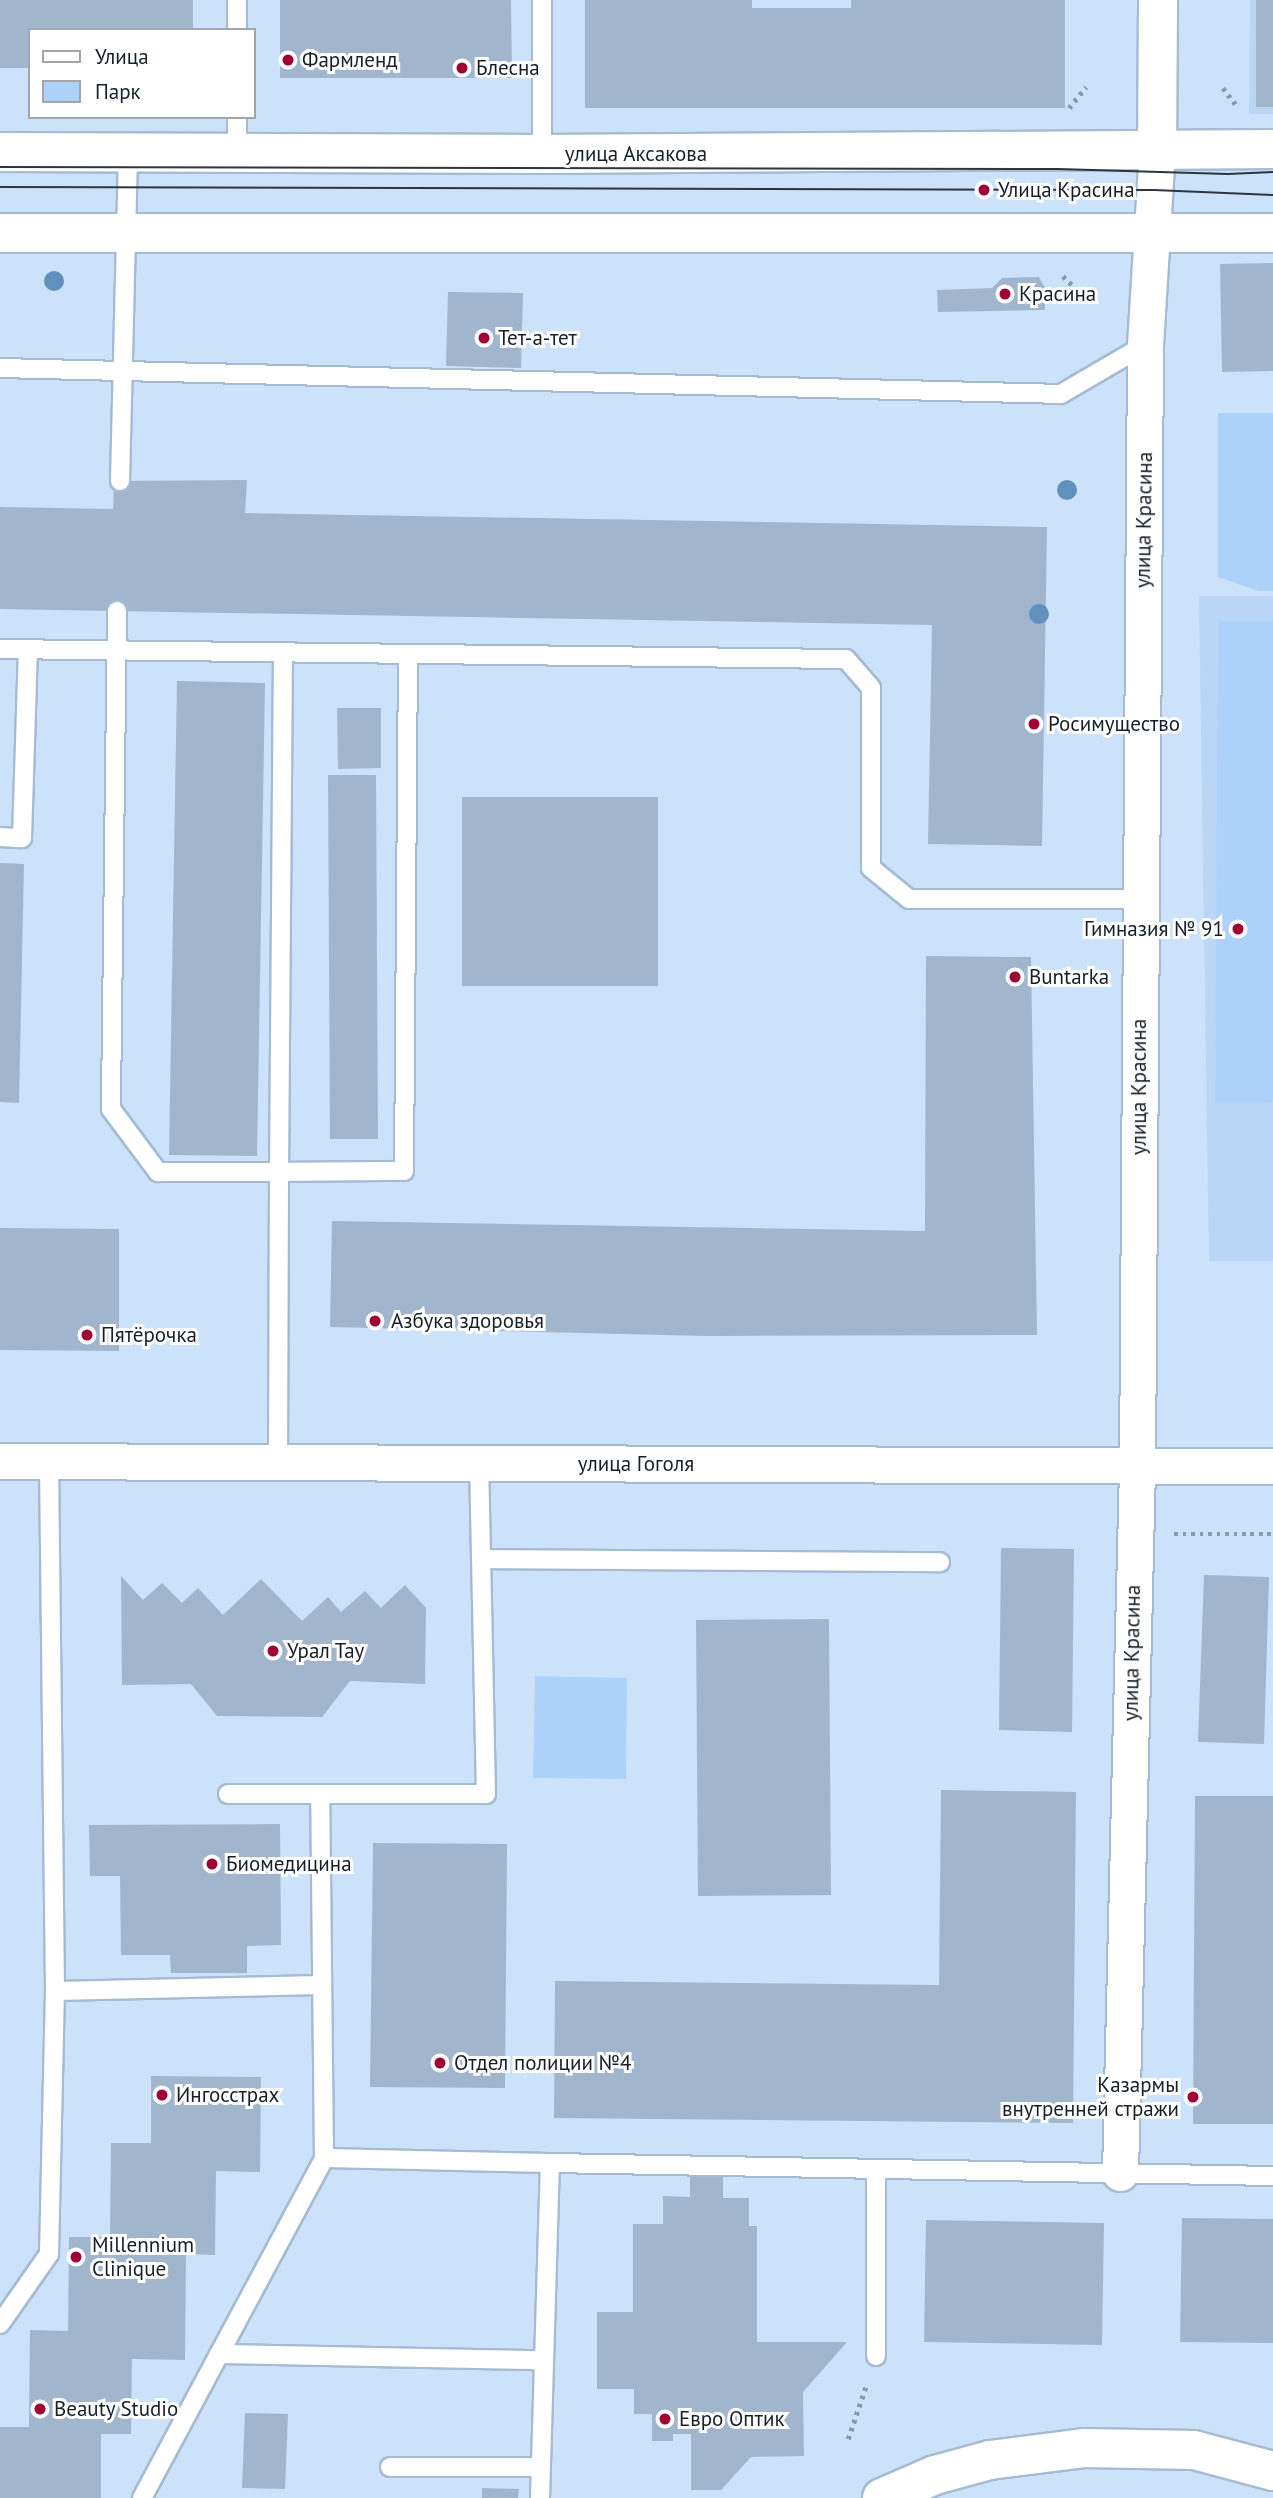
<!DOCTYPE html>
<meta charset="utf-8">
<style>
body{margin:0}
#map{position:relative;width:1273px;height:2498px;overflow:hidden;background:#cce2fa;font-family:"PT Sans",sans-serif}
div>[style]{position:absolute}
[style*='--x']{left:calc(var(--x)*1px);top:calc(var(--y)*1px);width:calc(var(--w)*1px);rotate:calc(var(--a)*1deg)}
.built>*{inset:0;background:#bbd6f4}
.green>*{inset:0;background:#add2fa}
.building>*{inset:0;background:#a1b6cd}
.path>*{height:4.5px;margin-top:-2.25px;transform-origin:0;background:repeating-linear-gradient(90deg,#899aac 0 3.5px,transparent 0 8.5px)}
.roads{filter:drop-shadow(2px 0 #a6bbd2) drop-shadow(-2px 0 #a6bbd2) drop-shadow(0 2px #a6bbd2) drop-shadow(0 -2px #a6bbd2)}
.lane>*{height:18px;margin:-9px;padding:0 9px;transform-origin:9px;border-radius:9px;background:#fff}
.street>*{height:35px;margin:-17.5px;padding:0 17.5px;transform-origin:17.5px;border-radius:17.5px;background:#fff}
.secondary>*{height:38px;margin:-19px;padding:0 19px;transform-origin:19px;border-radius:19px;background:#fff}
.tram>*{height:2px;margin:-1px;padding:0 1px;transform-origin:1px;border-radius:1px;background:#2c3540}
.trees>*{width:20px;height:20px;margin:-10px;border-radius:50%;background:#6091bc}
.dots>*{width:19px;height:19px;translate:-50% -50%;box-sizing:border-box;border:4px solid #fff;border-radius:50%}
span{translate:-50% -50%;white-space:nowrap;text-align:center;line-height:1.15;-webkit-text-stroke:6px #fff;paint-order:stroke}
.poi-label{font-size:21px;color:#161e27}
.left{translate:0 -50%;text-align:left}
.right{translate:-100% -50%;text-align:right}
.street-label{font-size:21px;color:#161e27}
.legend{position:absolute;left:28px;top:28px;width:228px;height:91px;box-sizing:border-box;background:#fff;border:2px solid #a2a5a9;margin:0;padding:9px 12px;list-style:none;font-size:21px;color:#161e27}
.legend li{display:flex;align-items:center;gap:14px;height:35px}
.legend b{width:35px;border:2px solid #a2a5a9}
</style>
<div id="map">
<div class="built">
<i style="clip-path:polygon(1250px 0,1273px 0,1273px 114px,1249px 114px)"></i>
<i style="clip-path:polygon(1199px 596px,1273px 596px,1273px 1261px,1209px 1261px)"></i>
</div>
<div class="green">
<i style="clip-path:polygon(1218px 413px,1273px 413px,1273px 591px,1258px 591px,1218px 577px)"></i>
<i style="clip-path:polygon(1218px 621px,1273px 621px,1273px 1100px,1270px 1103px,1215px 1103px)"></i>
<i style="clip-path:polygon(535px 1676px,627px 1678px,626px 1779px,533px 1778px)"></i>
</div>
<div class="building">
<i style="clip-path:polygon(0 0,193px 0,193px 30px,30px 30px,30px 68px,0 68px)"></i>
<i style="clip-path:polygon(280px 0,511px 0,512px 78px,280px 78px)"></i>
<i style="clip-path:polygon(585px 0,752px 0,752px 8px,851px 8px,851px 0,1065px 0,1065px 108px,585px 108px)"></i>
<i style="clip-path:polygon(1256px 0,1273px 0,1273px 107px,1256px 107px)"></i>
<i style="clip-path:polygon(1273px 263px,1273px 371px,1222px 372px,1220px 264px)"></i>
<i style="clip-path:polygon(1039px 277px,1045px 288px,1045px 310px,938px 312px,937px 290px,992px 288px,1002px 278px)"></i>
<i style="clip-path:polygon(448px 292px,523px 293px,521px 368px,446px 366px)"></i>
<i style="clip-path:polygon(247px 480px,245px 513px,1047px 527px,1042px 846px,928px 844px,932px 625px,0 609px,0 507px,113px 509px,114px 481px)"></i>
<i style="clip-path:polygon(177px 681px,265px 683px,257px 1156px,169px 1155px)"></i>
<i style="clip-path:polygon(337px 708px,381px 708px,381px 768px,338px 769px)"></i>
<i style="clip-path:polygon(328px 775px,376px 775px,378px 1139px,330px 1139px)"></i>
<i style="clip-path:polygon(462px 797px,658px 797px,658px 986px,462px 986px)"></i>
<i style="clip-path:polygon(0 863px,24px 864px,19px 1103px,0 1102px)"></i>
<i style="clip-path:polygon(926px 956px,1031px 957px,1037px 1335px,706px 1336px,330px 1327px,332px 1221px,925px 1231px)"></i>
<i style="clip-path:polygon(0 1228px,119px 1229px,119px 1351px,0 1350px)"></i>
<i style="clip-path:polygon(1001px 1548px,1074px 1549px,1072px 1732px,999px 1730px)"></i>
<i style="clip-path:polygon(1204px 1575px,1269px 1577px,1264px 1744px,1198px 1742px)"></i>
<i style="clip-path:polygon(121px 1576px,143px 1600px,162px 1583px,182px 1603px,198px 1588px,223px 1615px,261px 1579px,302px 1621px,328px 1597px,341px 1612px,365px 1591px,381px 1608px,405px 1585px,426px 1608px,425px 1684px,350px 1681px,322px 1717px,217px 1716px,191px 1684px,122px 1685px)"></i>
<i style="clip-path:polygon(829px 1619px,831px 1895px,698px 1896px,696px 1620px)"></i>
<i style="clip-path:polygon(941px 1790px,1076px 1792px,1073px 2123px,554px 2118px,555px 1981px,939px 1985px)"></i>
<i style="clip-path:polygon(1195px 1796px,1273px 1796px,1273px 2124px,1193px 2124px)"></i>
<i style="clip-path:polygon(280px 1824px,281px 1945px,247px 1946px,247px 1973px,171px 1973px,170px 1955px,121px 1955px,120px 1876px,90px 1876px,89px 1825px)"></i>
<i style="clip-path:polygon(373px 1843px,507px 1844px,505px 2088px,370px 2087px)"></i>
<i style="clip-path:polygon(151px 2076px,261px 2077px,260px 2172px,216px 2171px,215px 2255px,186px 2254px,185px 2360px,132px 2359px,131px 2434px,101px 2434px,101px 2498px,0 2498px,0 2427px,29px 2427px,30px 2330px,68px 2331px,69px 2237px,110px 2237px,111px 2143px,151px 2143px)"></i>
<i style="clip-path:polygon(690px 2177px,723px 2177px,723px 2198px,749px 2198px,749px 2226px,757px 2226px,757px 2342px,847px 2342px,803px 2392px,804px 2456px,751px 2457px,721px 2490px,691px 2490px,691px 2434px,673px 2434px,673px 2441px,652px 2441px,652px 2414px,634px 2414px,634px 2389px,597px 2389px,597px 2312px,633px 2312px,633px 2224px,663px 2224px,663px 2196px,690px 2197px)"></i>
<i style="clip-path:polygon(1182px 2218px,1273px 2219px,1273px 2343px,1180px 2342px)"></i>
<i style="clip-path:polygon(926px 2220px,1104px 2223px,1102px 2345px,924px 2342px)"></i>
<i style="clip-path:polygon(245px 2413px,288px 2414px,285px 2489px,242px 2488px)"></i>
<i style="clip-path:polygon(482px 2488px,519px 2489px,518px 2498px,482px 2498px)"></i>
</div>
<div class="path">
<i style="--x:1223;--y:88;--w:24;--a:52"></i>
<i style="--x:1069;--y:108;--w:27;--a:-51"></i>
<i style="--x:1063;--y:276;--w:35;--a:44"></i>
<i style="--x:1174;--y:1534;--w:99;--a:0"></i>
<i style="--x:848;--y:2439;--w:59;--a:-71.3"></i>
</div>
<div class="roads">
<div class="lane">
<i style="--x:237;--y:0;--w:30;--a:90"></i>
<i style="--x:542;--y:0;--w:154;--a:90"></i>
<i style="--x:237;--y:153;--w:36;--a:-90"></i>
<i style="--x:0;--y:368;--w:1061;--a:1.4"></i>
<i style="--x:1061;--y:394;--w:97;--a:-30.3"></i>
<i style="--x:120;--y:481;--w:327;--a:-88.6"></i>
<i style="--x:117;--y:611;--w:498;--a:90.7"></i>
<i style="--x:111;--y:1109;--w:79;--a:53.3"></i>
<i style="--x:158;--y:1172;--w:121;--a:0"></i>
<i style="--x:279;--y:1172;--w:520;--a:-89.56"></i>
<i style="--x:0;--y:649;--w:846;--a:0.68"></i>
<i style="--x:846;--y:659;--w:38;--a:49"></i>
<i style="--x:871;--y:688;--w:180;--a:90"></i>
<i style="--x:871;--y:868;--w:49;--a:39.2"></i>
<i style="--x:909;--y:899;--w:231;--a:0"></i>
<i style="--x:0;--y:837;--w:22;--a:3"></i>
<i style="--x:22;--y:838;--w:188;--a:-88.2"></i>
<i style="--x:278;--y:1462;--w:290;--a:-89.8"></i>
<i style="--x:279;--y:1172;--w:125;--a:-0.5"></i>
<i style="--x:404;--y:1171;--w:517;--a:-89.56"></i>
<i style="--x:481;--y:1559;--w:459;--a:0.4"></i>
<i style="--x:228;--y:1794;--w:92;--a:0"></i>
<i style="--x:55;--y:1991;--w:267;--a:-1.3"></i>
<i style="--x:324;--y:2158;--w:226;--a:1.3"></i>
<i style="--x:0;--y:2324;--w:85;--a:-55"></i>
<i style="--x:49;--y:2254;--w:263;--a:-88.7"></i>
<i style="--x:55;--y:1991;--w:530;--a:-90.65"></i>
<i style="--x:219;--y:2354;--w:325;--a:1.1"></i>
<i style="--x:876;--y:2356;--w:187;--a:-90"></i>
<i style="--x:390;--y:2467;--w:151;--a:0"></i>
<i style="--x:142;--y:2498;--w:386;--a:-61.8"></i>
<i style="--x:324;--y:2158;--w:364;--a:-90.6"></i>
<i style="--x:320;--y:1794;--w:166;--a:0"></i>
<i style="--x:486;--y:1794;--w:331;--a:-91.2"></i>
<i style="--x:540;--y:2498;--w:335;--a:-88.3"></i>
<i style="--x:550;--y:2163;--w:723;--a:1.03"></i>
</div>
<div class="street">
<i style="--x:0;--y:1461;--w:1273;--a:0.23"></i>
<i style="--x:1120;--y:2173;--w:707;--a:-88.62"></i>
<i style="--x:1137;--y:1466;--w:1121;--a:-89.59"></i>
<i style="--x:1145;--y:345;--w:195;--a:-86.5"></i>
</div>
<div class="secondary">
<i style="--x:1157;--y:150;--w:150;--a:-89.6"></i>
<i style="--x:0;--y:152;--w:542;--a:0.21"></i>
<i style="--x:542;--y:154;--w:731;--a:-0.39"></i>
<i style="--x:0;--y:233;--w:1273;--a:0"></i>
<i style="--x:882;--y:2498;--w:58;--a:-23.5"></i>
<i style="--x:935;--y:2475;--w:57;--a:-15.3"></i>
<i style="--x:990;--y:2460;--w:96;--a:-7.2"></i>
<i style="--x:1085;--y:2448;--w:109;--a:1.1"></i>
<i style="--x:1194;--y:2450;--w:82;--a:14.9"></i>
</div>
</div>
<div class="tram">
<i style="--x:0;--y:167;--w:1058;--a:0.11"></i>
<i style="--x:1058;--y:169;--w:170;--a:1.7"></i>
<i style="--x:1228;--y:174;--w:45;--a:-2.5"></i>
<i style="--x:0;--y:187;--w:1154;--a:0.15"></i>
<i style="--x:1154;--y:190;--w:119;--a:2.4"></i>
</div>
<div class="trees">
<i style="left:54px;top:281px"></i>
<i style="left:1067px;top:490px"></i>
<i style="left:1039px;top:614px"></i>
</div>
<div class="dots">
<i style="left:288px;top:60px;background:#a10236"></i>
<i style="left:462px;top:68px;background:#a10236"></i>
<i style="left:984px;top:190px;background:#a10236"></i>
<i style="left:1005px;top:294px;background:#a10236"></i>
<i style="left:484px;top:338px;background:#a10236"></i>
<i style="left:1034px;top:724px;background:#a10236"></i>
<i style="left:1238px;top:929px;background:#a10236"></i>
<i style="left:1015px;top:977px;background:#a10236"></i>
<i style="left:375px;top:1321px;background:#a10236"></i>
<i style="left:87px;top:1335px;background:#a10236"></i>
<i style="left:273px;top:1651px;background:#a10236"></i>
<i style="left:212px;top:1864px;background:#a10236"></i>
<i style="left:440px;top:2063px;background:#a10236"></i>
<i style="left:162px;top:2095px;background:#a10236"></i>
<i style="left:1193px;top:2097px;background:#a10236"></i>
<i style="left:76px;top:2257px;background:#a10236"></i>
<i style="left:40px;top:2409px;background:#a10236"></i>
<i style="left:665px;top:2419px;background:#a10236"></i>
</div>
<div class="poi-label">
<span class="left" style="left:302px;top:60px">Фармленд</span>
<span class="left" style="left:476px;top:68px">Блесна</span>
<span class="left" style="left:998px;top:190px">Улица Красина</span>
<span class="left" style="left:1019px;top:294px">Красина</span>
<span class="left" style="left:498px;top:338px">Тет-а-тет</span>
<span class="left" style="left:1048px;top:724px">Росимущество</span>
<span class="right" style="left:1224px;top:929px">Гимназия № 91</span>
<span class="left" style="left:1029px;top:977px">Buntarka</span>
<span class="left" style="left:391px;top:1321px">Азбука здоровья</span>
<span class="left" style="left:101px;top:1335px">Пятёрочка</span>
<span class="left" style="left:287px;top:1651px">Урал Тау</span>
<span class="left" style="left:226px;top:1864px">Биомедицина</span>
<span class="left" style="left:454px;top:2063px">Отдел полиции №4</span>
<span class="right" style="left:1179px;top:2097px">Казармы<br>внутренней стражи</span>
<span class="left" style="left:176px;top:2095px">Ингосстрах</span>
<span class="left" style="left:92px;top:2257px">Millennium<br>Clinique</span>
<span class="left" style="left:54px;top:2409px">Beauty Studio</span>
<span class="left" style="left:679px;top:2419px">Евро Оптик</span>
</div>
<div class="street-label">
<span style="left:636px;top:154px">улица Аксакова</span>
<span style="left:1144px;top:520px;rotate:-89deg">улица Красина</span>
<span style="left:1139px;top:1087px;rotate:-90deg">улица Красина</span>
<span style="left:636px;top:1464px">улица Гоголя</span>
<span style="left:1132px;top:1653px;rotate:-89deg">улица Красина</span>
</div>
<ul class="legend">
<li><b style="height:9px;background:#fff"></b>Улица</li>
<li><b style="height:19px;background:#add2fa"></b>Парк</li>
</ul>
</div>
